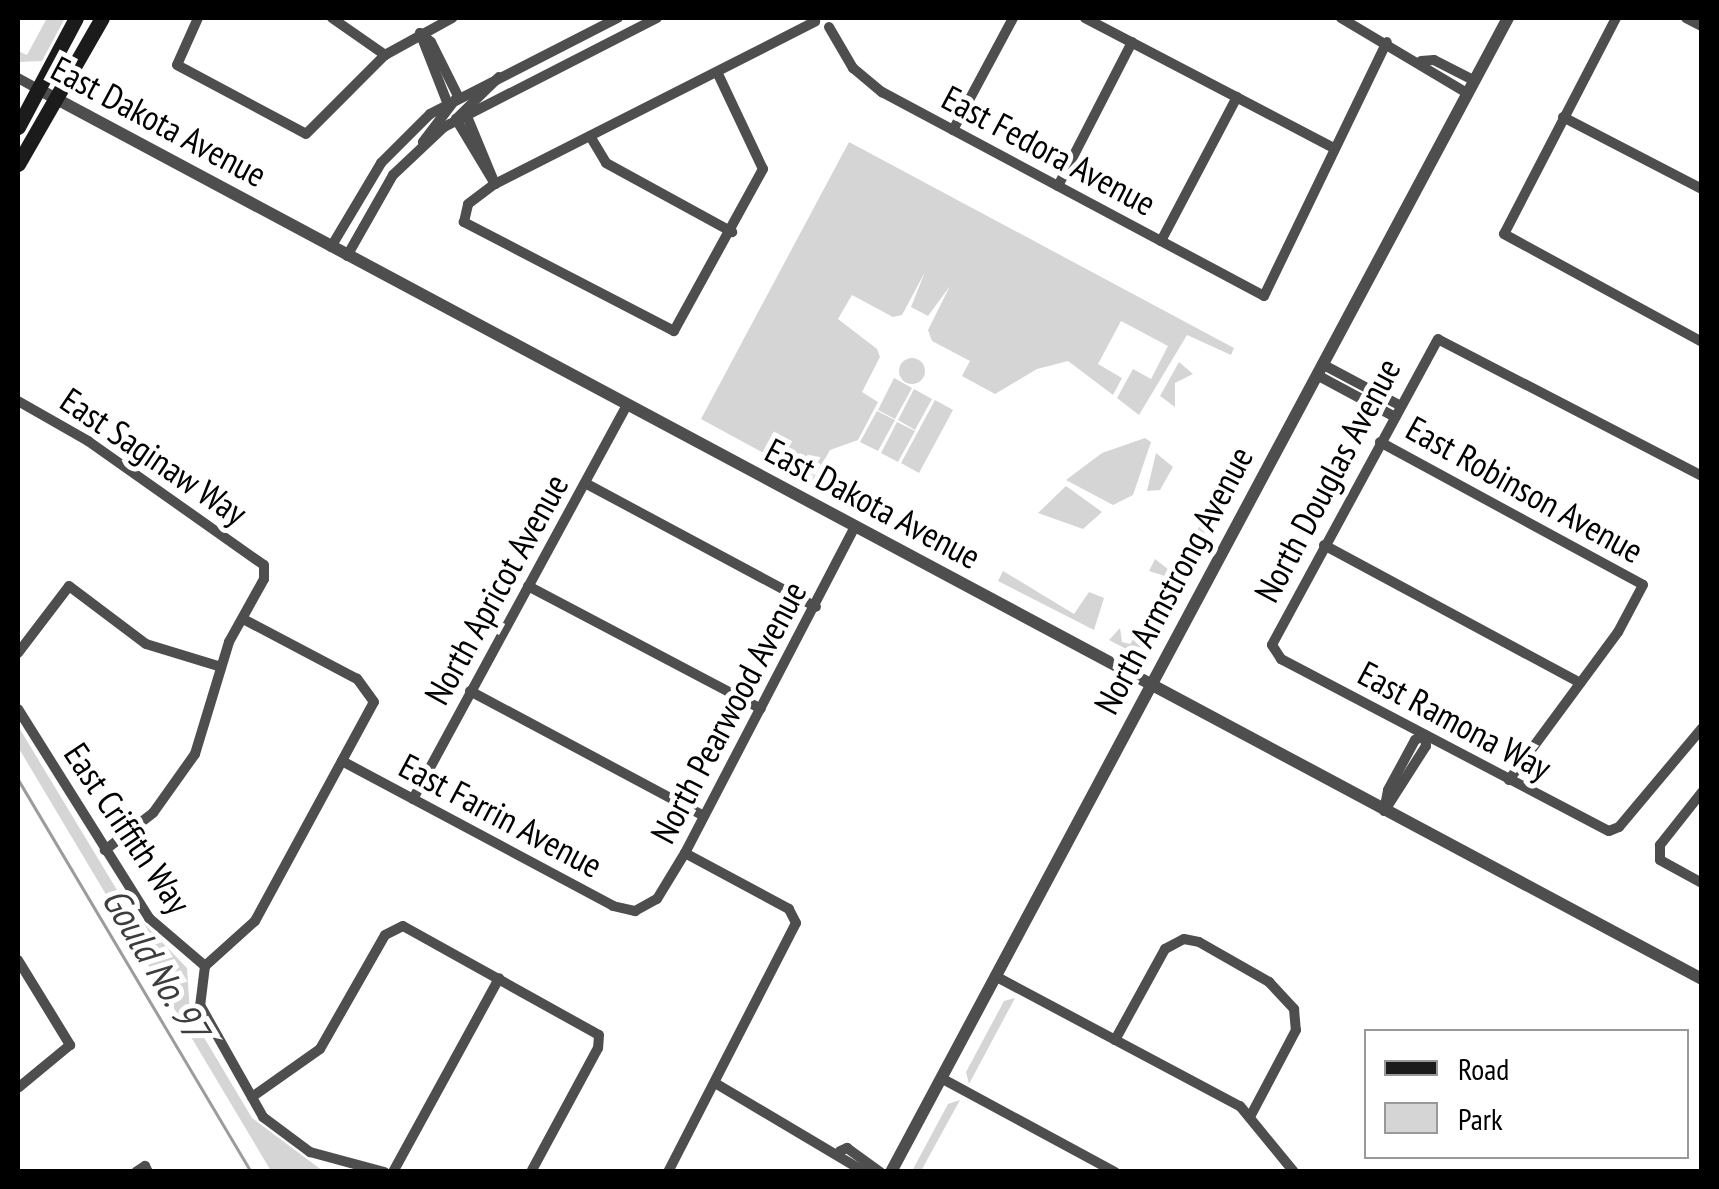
<!DOCTYPE html>
<style>
body{margin:0}
#map{position:relative;width:1719px;height:1189px;overflow:hidden;background:#fff;font-family:"PT Sans Narrow",sans-serif}
div>[style]{position:absolute}
[style*='--x']{left:calc(var(--x)*1px);top:calc(var(--y)*1px);width:calc(var(--w)*1px);rotate:calc(var(--a)*1deg)}
.green>*{inset:0;background:#d5d5d5}
.round{border-radius:50%}
.stream>*{height:2.5px;margin:-1.25px;padding:0 1.25px;transform-origin:1.25px;border-radius:1.25px;background:#9c9c9c}
.minor>*{height:10px;margin:-5px;padding:0 5px;transform-origin:5px;border-radius:5px;background:#4e4e4e}
.tertiary>*{height:12px;margin:-6px;padding:0 6px;transform-origin:6px;border-radius:6px;background:#4e4e4e}
.secondary>*{height:15px;margin:-7.5px;padding:0 7.5px;transform-origin:7.5px;border-radius:7.5px;background:#1b1b1b}
span{translate:-50% -50%;white-space:nowrap;text-align:center;line-height:1.15;-webkit-text-stroke:10px #fff;paint-order:stroke}
.street-label{font-size:35px;color:#000}
.water-label{font-size:38px;color:#3d3d3d;font-style:italic}
.frame{position:absolute;inset:0;border:20px solid #000;pointer-events:none}
.legend{position:absolute;left:1364px;top:1029px;width:325px;height:130px;box-sizing:border-box;background:#fff;border:2px solid #999;margin:0;padding:12px 18px;list-style:none;font-size:30px;color:#000}
.legend li{display:flex;align-items:center;gap:20px;height:50px}
.legend b{width:50px;border:2px solid #999}
</style>
<div id="map">
<div class="green">
<i style="clip-path:polygon(47px 18px,65px 18px,42px 61px,18px 62px,18px 51px,27px 55px)"></i>
<i style="clip-path:polygon(849px 142px,1234px 348px,1231px 355px,1187px 335px,1139px 415px,1117px 398px,1133px 369px,1151px 379px,1168px 346px,1121px 321px,1098px 364px,1122px 378px,1113px 395px,1068px 361px,1037px 369px,995px 394px,962px 376px,970px 361px,932px 341px,928px 330px,950px 286px,928px 316px,911px 307px,925px 272px,902px 315px,893px 317px,852px 295px,838px 319px,877px 349px,880px 357px,862px 392px,878px 402px,858px 440px,830px 450px,813px 480px,701px 419px)"></i>
<i class="round" style="left:899px;top:358px;width:26px;height:26px"></i>
<i style="clip-path:polygon(1179px 362px,1193px 374px,1175px 383px,1175px 407px,1160px 396px)"></i>
<i style="clip-path:polygon(894px 378px,912px 388px,895px 419px,878px 410px)"></i>
<i style="clip-path:polygon(914px 389px,932px 399px,915px 430px,898px 420px)"></i>
<i style="clip-path:polygon(935px 400px,953px 410px,919px 473px,901px 463px)"></i>
<i style="clip-path:polygon(877px 411px,895px 420px,878px 451px,860px 442px)"></i>
<i style="clip-path:polygon(897px 422px,915px 431px,898px 462px,881px 453px)"></i>
<i style="clip-path:polygon(1145px 438px,1151px 442px,1133px 495px,1113px 505px,1066px 480px,1102px 453px)"></i>
<i style="clip-path:polygon(1156px 453px,1173px 467px,1160px 490px,1147px 491px)"></i>
<i style="clip-path:polygon(1066px 486px,1102px 512px,1083px 529px,1038px 513px)"></i>
<i style="clip-path:polygon(1223px 502px,1177px 580px,1149px 571px,1155px 559px,1169px 570px,1181px 565px,1194px 547px,1201px 517px)"></i>
<i style="clip-path:polygon(1003px 571px,1074px 614px,1089px 592px,1104px 598px,1094px 630px,998px 581px)"></i>
<i style="clip-path:polygon(1170px 583px,1141px 647px,1130px 651px,1109px 640px,1120px 628px,1122px 642px,1130px 644px)"></i>
<i style="clip-path:polygon(18px 726px,126px 905px,187px 968px,190px 1014px,252px 1118px,323px 1171px,271px 1171px,18px 747px)"></i>
<i style="clip-path:polygon(1015px 998px,969px 1084px,966px 1072px,1004px 1001px)"></i>
<i style="clip-path:polygon(960px 1100px,921px 1171px,912px 1171px,948px 1104px)"></i>
</div>
<div class="stream">
<i style="--x:18;--y:779;--w:457;--a:59.3"></i>
</div>
<div class="minor">
<i style="--x:198;--y:18;--w:51;--a:114.1"></i>
<i style="--x:177;--y:65;--w:146;--a:28.1"></i>
<i style="--x:306;--y:134;--w:112;--a:-45"></i>
<i style="--x:385;--y:55;--w:77;--a:-28.9"></i>
<i style="--x:332;--y:18;--w:65;--a:34.9"></i>
<i style="--x:1085;--y:18;--w:279;--a:27.6"></i>
<i style="--x:1341;--y:18;--w:147;--a:30.8"></i>
<i style="--x:1616;--y:18;--w:243;--a:117.4"></i>
<i style="--x:1504;--y:234;--w:226;--a:28.6"></i>
<i style="--x:1686;--y:18;--w:18;--a:27"></i>
<i style="--x:829;--y:27;--w:48;--a:59.7"></i>
<i style="--x:853;--y:68;--w:38;--a:40"></i>
<i style="--x:882;--y:92;--w:433;--a:28.1"></i>
<i style="--x:1264;--y:296;--w:282;--a:-64.2"></i>
<i style="--x:420;--y:33;--w:14;--a:39"></i>
<i style="--x:431;--y:42;--w:60;--a:63.4"></i>
<i style="--x:458;--y:96;--w:58;--a:127.3"></i>
<i style="--x:420;--y:33;--w:74;--a:68.6"></i>
<i style="--x:1421;--y:61;--w:13;--a:-4"></i>
<i style="--x:1434;--y:60;--w:44;--a:27.1"></i>
<i style="--x:718;--y:74;--w:105;--a:64.7"></i>
<i style="--x:763;--y:169;--w:185;--a:118.8"></i>
<i style="--x:674;--y:331;--w:237;--a:-152.6"></i>
<i style="--x:464;--y:222;--w:18;--a:-77"></i>
<i style="--x:468;--y:204;--w:34;--a:-37"></i>
<i style="--x:495;--y:184;--w:359;--a:-26.9"></i>
<i style="--x:18;--y:78;--w:23;--a:29"></i>
<i style="--x:466;--y:114;--w:76;--a:67.5"></i>
<i style="--x:1563;--y:117;--w:157;--a:27.4"></i>
<i style="--x:953;--y:130;--w:127;--a:-61.8"></i>
<i style="--x:590;--y:136;--w:31;--a:59"></i>
<i style="--x:606;--y:163;--w:144;--a:28.7"></i>
<i style="--x:495;--y:184;--w:76;--a:-121"></i>
<i style="--x:456;--y:119;--w:60;--a:-44.3"></i>
<i style="--x:1058;--y:186;--w:162;--a:-62.8"></i>
<i style="--x:1161;--y:241;--w:163;--a:-62.2"></i>
<i style="--x:331;--y:247;--w:98;--a:-59.2"></i>
<i style="--x:381;--y:163;--w:69;--a:-45"></i>
<i style="--x:430;--y:114;--w:211;--a:-27.1"></i>
<i style="--x:347;--y:256;--w:93;--a:-60.4"></i>
<i style="--x:393;--y:175;--w:70;--a:-43.3"></i>
<i style="--x:444;--y:127;--w:239;--a:-27.1"></i>
<i style="--x:1322;--y:364;--w:87;--a:28"></i>
<i style="--x:1317;--y:375;--w:86;--a:28.3"></i>
<i style="--x:18;--y:401;--w:81;--a:29.7"></i>
<i style="--x:88;--y:441;--w:215;--a:35.2"></i>
<i style="--x:264;--y:565;--w:14;--a:90"></i>
<i style="--x:264;--y:579;--w:72;--a:119.1"></i>
<i style="--x:229;--y:642;--w:117;--a:106.9"></i>
<i style="--x:195;--y:754;--w:72;--a:125.4"></i>
<i style="--x:153;--y:813;--w:61;--a:142.4"></i>
<i style="--x:1380;--y:442;--w:299;--a:28.5"></i>
<i style="--x:1643;--y:585;--w:53;--a:118"></i>
<i style="--x:1618;--y:632;--w:184;--a:126.4"></i>
<i style="--x:1702;--y:476;--w:297;--a:-152.6"></i>
<i style="--x:1438;--y:339;--w:348;--a:118.5"></i>
<i style="--x:1272;--y:645;--w:17;--a:57"></i>
<i style="--x:1281;--y:659;--w:370;--a:27.7"></i>
<i style="--x:1609;--y:831;--w:11;--a:-22"></i>
<i style="--x:1619;--y:827;--w:129;--a:-50"></i>
<i style="--x:585;--y:483;--w:262;--a:28.2"></i>
<i style="--x:1324;--y:545;--w:291;--a:28.3"></i>
<i style="--x:528;--y:586;--w:263;--a:27.8"></i>
<i style="--x:18;--y:653;--w:84;--a:-52.7"></i>
<i style="--x:69;--y:586;--w:96;--a:37"></i>
<i style="--x:146;--y:644;--w:78;--a:17"></i>
<i style="--x:470;--y:691;--w:265;--a:28.1"></i>
<i style="--x:18;--y:709;--w:247;--a:57.9"></i>
<i style="--x:149;--y:918;--w:74;--a:40.6"></i>
<i style="--x:342;--y:761;--w:307;--a:28.1"></i>
<i style="--x:613;--y:906;--w:23;--a:13"></i>
<i style="--x:635;--y:911;--w:25;--a:-29"></i>
<i style="--x:657;--y:899;--w:54;--a:-58.7"></i>
<i style="--x:685;--y:853;--w:369;--a:-62.5"></i>
<i style="--x:1702;--y:792;--w:68;--a:128.4"></i>
<i style="--x:1660;--y:845;--w:15;--a:90"></i>
<i style="--x:1660;--y:860;--w:48;--a:28.7"></i>
<i style="--x:413;--y:799;--w:448;--a:-61.5"></i>
<i style="--x:1385;--y:810;--w:76;--a:-57.4"></i>
<i style="--x:1426;--y:746;--w:11;--a:-95"></i>
<i style="--x:1384;--y:811;--w:21;--a:-79"></i>
<i style="--x:1388;--y:790;--w:57;--a:-61.6"></i>
<i style="--x:1415;--y:740;--w:11;--a:-27"></i>
<i style="--x:18;--y:960;--w:100;--a:58.5"></i>
<i style="--x:70;--y:1045;--w:67;--a:140.4"></i>
<i style="--x:205;--y:966;--w:67;--a:-42"></i>
<i style="--x:255;--y:921;--w:249;--a:-61.5"></i>
<i style="--x:374;--y:702;--w:29;--a:-126"></i>
<i style="--x:357;--y:679;--w:129;--a:-152.2"></i>
<i style="--x:205;--y:966;--w:39;--a:97"></i>
<i style="--x:200;--y:1005;--w:129;--a:60.6"></i>
<i style="--x:263;--y:1117;--w:59;--a:36.7"></i>
<i style="--x:310;--y:1152;--w:77;--a:15.1"></i>
<i style="--x:995;--y:976;--w:277;--a:28"></i>
<i style="--x:1240;--y:1106;--w:85;--a:50.7"></i>
<i style="--x:1115;--y:1040;--w:104;--a:-61.2"></i>
<i style="--x:1165;--y:949;--w:21;--a:-28"></i>
<i style="--x:1184;--y:939;--w:15;--a:11"></i>
<i style="--x:1199;--y:942;--w:81;--a:29.7"></i>
<i style="--x:1269;--y:982;--w:37;--a:47"></i>
<i style="--x:1294;--y:1009;--w:21;--a:85"></i>
<i style="--x:1296;--y:1030;--w:96;--a:117.9"></i>
<i style="--x:941;--y:1078;--w:198;--a:28.4"></i>
<i style="--x:715;--y:1083;--w:174;--a:30.7"></i>
<i style="--x:252;--y:1097;--w:83;--a:-35.2"></i>
<i style="--x:320;--y:1049;--w:131;--a:-60.3"></i>
<i style="--x:385;--y:935;--w:20;--a:-27"></i>
<i style="--x:403;--y:926;--w:224;--a:29.1"></i>
<i style="--x:599;--y:1035;--w:13;--a:94"></i>
<i style="--x:598;--y:1048;--w:141;--a:118.4"></i>
<i style="--x:840;--y:1151;--w:8;--a:-23"></i>
<i style="--x:847;--y:1148;--w:41;--a:36"></i>
<i style="--x:136;--y:1172;--w:11;--a:-34"></i>
<i style="--x:145;--y:1166;--w:7;--a:63"></i>
<i style="--x:393;--y:1172;--w:221;--a:-61.3"></i>
<i style="--x:668;--y:1172;--w:280;--a:-62.8"></i>
<i style="--x:796;--y:923;--w:16;--a:-117"></i>
<i style="--x:789;--y:909;--w:118;--a:-151.7"></i>
</div>
<div class="tertiary">
<i style="--x:38;--y:89;--w:1887;--a:28.14"></i>
<i style="--x:891;--y:1172;--w:1309;--a:-61.87"></i>
</div>
<div class="secondary">
<i style="--x:18;--y:127;--w:123;--a:-62"></i>
<i style="--x:18;--y:164;--w:168;--a:-60.1"></i>
</div>
<div class="street-label">
<span style="left:159px;top:121px;rotate:28deg">East Dakota Avenue</span>
<span style="left:1049px;top:150px;rotate:28deg">East Fedora Avenue</span>
<span style="left:154px;top:456px;rotate:34deg">East Saginaw Way</span>
<span style="left:1327px;top:480px;rotate:-62deg">North Douglas Avenue</span>
<span style="left:1525px;top:489px;rotate:29deg">East Robinson Avenue</span>
<span style="left:873px;top:503px;rotate:28deg">East Dakota Avenue</span>
<span style="left:1173px;top:580px;rotate:-62deg">North Armstrong Avenue</span>
<span style="left:496px;top:589px;rotate:-61deg">North Apricot Avenue</span>
<span style="left:728px;top:712px;rotate:-62deg">North Pearwood Avenue</span>
<span style="left:1455px;top:720px;rotate:28deg">East Ramona Way</span>
<span style="left:501px;top:815px;rotate:28deg">East Farrin Avenue</span>
<span style="left:128px;top:828px;rotate:56deg">East Criffith Way</span>
</div>
<div class="water-label">
<span style="left:156px;top:963px;rotate:59deg">Gould No. 97</span>
</div>
<div class="frame"></div>
<ul class="legend">
<li><b style="height:12px;background:#1b1b1b"></b>Road</li>
<li><b style="height:28px;background:#d5d5d5"></b>Park</li>
</ul>
</div>
